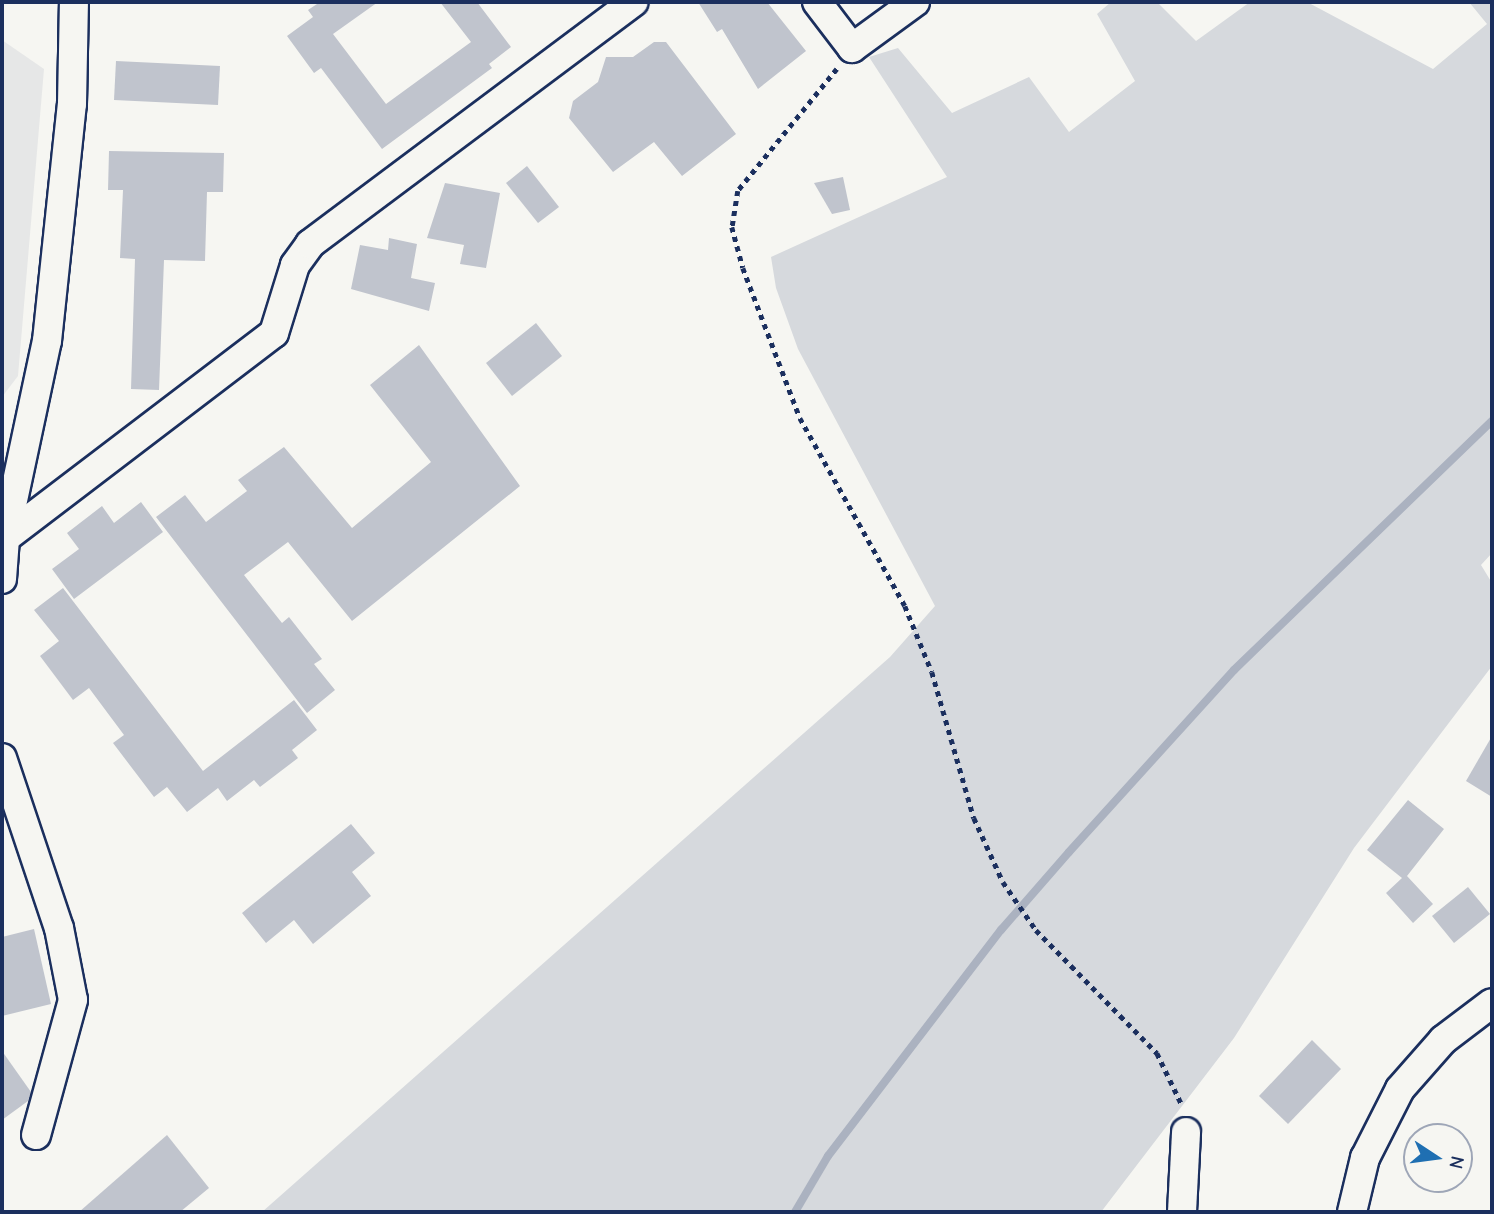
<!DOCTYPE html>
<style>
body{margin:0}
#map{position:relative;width:1494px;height:1214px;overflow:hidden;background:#f6f6f2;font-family:"Comic Neue",sans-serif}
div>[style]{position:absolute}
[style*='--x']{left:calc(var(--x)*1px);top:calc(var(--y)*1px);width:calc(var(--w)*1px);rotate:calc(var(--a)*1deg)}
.built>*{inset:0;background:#e6e7e7}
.green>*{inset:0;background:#d6d9dd}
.stream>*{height:8px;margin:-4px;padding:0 4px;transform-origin:4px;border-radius:4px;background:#abb2c0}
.building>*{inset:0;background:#c0c4cd}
.path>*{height:4.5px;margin-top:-2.25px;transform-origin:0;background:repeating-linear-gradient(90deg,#1b2f5e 0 5px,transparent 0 10px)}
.roads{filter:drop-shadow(2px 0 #1b2f5e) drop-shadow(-2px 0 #1b2f5e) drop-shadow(0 2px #1b2f5e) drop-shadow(0 -2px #1b2f5e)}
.minor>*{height:28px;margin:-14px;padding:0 14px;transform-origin:14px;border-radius:14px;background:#f6f6f2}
span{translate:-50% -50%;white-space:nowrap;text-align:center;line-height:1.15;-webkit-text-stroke:7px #f6f6f2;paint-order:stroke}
.frame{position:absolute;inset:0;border:4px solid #1b2f5e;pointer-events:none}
.north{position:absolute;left:1403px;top:1123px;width:70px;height:70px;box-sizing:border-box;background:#f6f6f2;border:2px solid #9ea6b7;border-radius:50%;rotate:103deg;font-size:19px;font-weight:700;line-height:28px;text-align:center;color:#1b2f5e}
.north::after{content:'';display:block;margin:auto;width:24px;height:32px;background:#1f6fb2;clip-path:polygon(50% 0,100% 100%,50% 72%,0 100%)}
</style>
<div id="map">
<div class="built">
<i style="clip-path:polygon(2px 40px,44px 69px,18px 376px,2px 397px)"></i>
</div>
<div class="green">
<i style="clip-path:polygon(1111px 2px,1157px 2px,1196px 41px,1250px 2px,1307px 2px,1433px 69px,1487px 24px,1469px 2px,1492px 2px,1492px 553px,1481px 565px,1492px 583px,1492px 666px,1354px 848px,1234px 1038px,1101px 1212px,262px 1212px,890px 657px,935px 606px,798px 349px,776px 288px,771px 257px,947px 177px,869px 57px,898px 48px,952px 113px,1029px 77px,1069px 132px,1135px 81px,1097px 14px)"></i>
</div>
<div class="stream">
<i style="--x:795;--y:1212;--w:65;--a:-59.5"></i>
<i style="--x:828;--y:1156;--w:285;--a:-52.6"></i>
<i style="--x:1001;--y:930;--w:103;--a:-48.9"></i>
<i style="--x:1069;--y:852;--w:246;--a:-47.8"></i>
<i style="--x:1234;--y:670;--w:359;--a:-44"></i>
</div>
<div class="building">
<i style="clip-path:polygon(320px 2px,378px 2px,333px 34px,386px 104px,471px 42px,440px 2px,477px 2px,511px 47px,489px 64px,492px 68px,382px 149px,321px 68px,314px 73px,287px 36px,313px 17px,308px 10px)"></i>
<i style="clip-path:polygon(698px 2px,767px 2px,806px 51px,758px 89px,722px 29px,717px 32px)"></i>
<i style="clip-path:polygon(654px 42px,666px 42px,736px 134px,682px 176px,654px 142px,613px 172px,569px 118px,573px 101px,598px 82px,606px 57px,633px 57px)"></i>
<i style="clip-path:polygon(116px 61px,220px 66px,218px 105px,114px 100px)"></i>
<i style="clip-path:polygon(109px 151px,224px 153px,223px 192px,207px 192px,205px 261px,164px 260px,159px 390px,131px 389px,135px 259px,120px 258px,123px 190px,108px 190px)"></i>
<i style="clip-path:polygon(527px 166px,559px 207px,538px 223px,506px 183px)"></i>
<i style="clip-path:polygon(843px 177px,850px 210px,832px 214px,814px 183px)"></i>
<i style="clip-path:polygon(445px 183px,500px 193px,486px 268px,460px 264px,464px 245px,427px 238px)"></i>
<i style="clip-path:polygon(389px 238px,417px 244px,411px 278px,435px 283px,429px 311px,351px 289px,360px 245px,388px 250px)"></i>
<i style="clip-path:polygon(536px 323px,562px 356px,512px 396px,486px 363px)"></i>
<i style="clip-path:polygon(419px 345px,520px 486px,352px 621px,288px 542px,244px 575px,282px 623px,289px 617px,322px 659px,314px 664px,335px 690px,307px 713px,156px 517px,185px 495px,206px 522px,247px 491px,238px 480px,284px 447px,352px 528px,431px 462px,370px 385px)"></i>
<i style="clip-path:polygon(141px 502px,163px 532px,74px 599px,52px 569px,79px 549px,67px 533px,102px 506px,114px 523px)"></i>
<i style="clip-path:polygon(63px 588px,203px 771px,294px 700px,317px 730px,292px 750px,298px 758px,260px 787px,254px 780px,227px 801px,218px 788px,187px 812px,167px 787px,154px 797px,113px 743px,124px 735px,89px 688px,73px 700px,40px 656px,59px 641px,34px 610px)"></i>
<i style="clip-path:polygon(1492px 736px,1492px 797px,1466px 781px)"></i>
<i style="clip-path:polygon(1408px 800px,1444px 829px,1407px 876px,1433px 904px,1413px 923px,1386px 893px,1402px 878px,1367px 850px)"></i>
<i style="clip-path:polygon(351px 824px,375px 853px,352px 872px,371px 896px,313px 944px,294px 920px,266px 943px,242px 913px)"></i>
<i style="clip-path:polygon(1468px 887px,1490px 914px,1454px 943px,1432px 916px)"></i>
<i style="clip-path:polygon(34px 929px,51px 1004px,2px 1016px,2px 937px)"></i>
<i style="clip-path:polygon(1312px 1040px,1341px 1069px,1288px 1124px,1259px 1096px)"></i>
<i style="clip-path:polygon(2px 1051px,31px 1092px,28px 1101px,2px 1120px)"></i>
<i style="clip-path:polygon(167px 1135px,209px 1188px,180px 1212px,79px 1212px)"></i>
</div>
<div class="path">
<i style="--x:837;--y:69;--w:157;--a:129.1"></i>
<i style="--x:738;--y:191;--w:36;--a:99"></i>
<i style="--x:732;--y:227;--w:42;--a:75"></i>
<i style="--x:743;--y:268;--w:160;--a:69.2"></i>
<i style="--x:800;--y:418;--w:215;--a:60.8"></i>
<i style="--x:905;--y:606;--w:71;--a:67.8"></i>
<i style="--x:932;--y:672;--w:152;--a:74"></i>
<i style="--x:974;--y:818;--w:70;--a:65.6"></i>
<i style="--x:1003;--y:882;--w:58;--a:55.5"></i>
<i style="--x:1036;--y:930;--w:173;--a:45.5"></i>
<i style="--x:1157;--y:1053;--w:58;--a:64.3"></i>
</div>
<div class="roads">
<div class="minor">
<i style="--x:817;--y:2;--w:58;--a:52.7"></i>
<i style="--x:852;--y:48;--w:78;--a:-36.1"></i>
<i style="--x:5;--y:538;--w:338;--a:-37.3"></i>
<i style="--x:274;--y:333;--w:71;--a:-72.8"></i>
<i style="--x:295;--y:265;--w:26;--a:-54"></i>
<i style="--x:310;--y:244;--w:404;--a:-36.8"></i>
<i style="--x:2;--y:579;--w:41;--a:-85.8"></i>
<i style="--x:5;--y:538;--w:201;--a:-78"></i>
<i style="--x:47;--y:341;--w:238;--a:-84"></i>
<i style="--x:72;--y:104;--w:102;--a:-88.9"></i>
<i style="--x:2;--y:758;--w:179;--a:71.5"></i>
<i style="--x:59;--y:928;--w:73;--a:79"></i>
<i style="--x:73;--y:1000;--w:140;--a:105.3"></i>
<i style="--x:1182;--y:1212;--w:80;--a:-87.1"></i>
<i style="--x:1352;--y:1212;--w:56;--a:-76.5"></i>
<i style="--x:1365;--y:1158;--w:77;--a:-63.1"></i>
<i style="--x:1400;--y:1089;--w:65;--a:-48.7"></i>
<i style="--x:1443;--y:1040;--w:61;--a:-37.1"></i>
</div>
</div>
<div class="frame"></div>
<div class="north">N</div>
</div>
